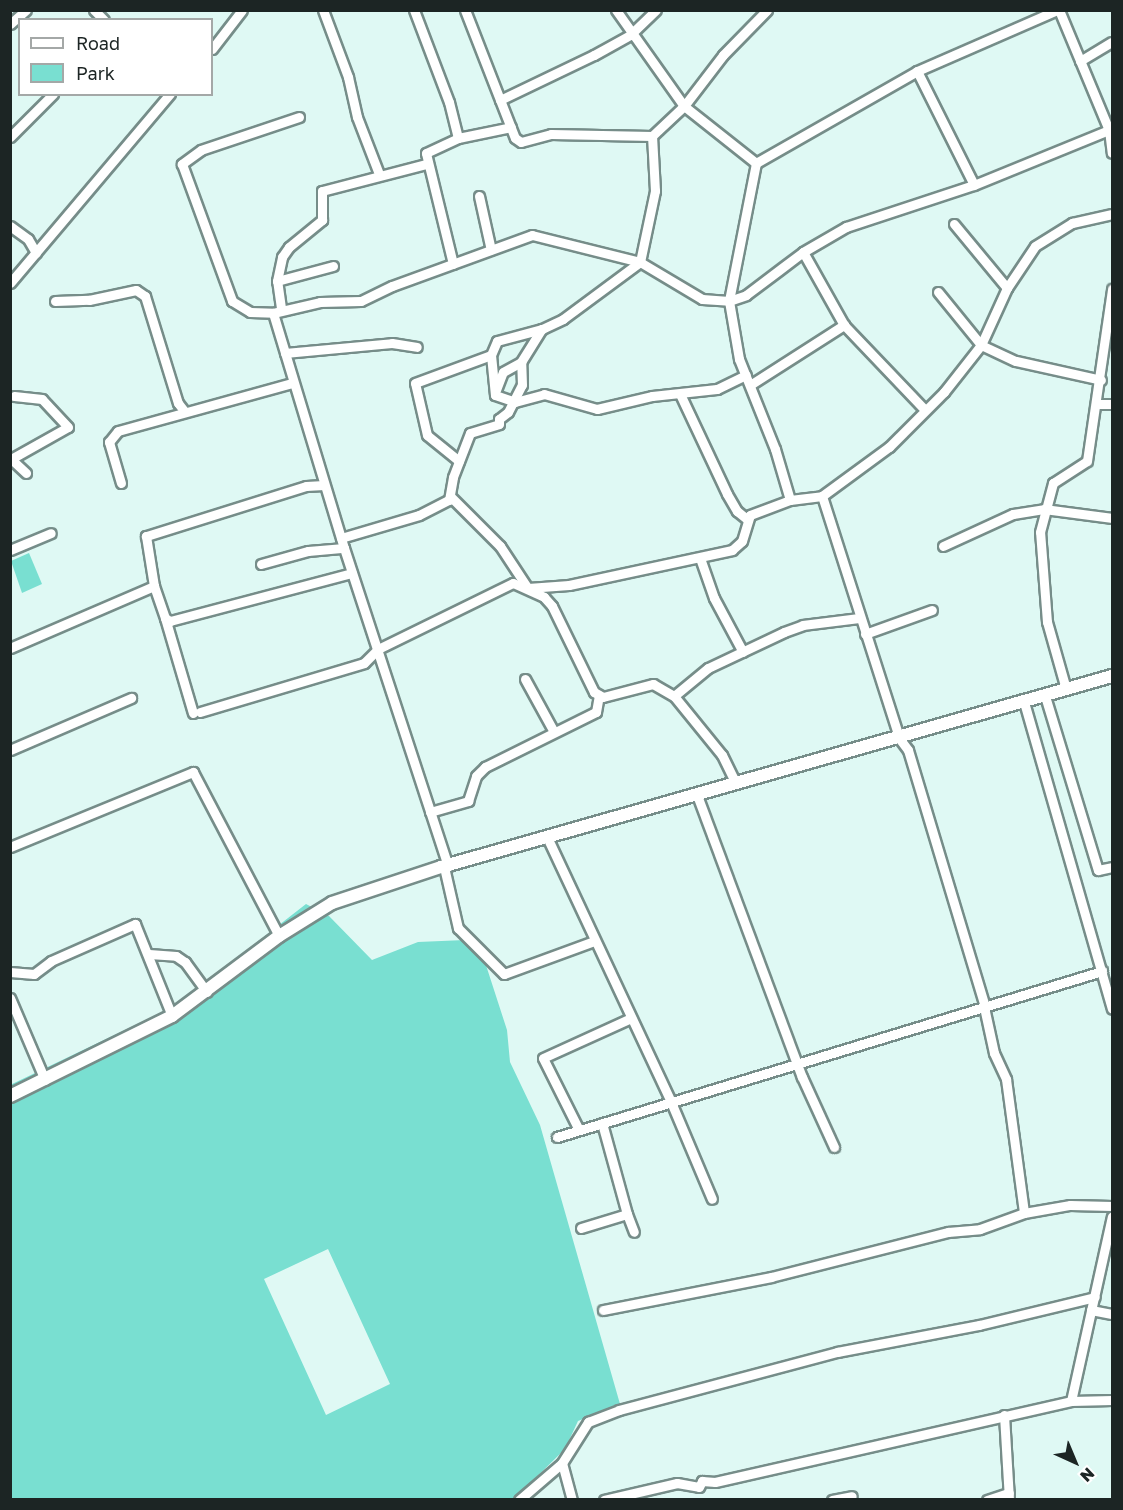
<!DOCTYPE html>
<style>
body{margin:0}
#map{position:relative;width:1123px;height:1510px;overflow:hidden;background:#dff9f4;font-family:"Golos Text",sans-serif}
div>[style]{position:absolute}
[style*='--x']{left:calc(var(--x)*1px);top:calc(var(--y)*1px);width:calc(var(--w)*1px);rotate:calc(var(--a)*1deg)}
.green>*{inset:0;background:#79dfd1}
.roads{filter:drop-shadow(2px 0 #768d89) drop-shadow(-2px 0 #768d89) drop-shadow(0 2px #768d89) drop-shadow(0 -2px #768d89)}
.minor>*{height:9px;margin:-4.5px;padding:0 4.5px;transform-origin:4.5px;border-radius:4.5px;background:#fff}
.tertiary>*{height:12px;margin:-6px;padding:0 6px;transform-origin:6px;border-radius:6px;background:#fff}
span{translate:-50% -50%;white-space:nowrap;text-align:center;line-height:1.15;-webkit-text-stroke:4.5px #fff;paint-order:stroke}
.frame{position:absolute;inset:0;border:12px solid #1c2524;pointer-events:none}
.legend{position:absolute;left:18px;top:18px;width:195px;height:78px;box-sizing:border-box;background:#fff;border:2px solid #a4a8a7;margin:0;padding:8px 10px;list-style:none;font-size:18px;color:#1c2524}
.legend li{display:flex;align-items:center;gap:12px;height:30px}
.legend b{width:30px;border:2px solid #a4a8a7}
.north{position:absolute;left:1045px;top:1432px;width:60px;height:60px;-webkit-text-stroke:4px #fff;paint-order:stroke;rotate:136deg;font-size:16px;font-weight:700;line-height:24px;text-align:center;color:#1c2524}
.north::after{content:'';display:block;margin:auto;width:21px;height:27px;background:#1c2524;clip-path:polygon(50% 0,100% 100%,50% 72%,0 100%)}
</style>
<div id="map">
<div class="green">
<i style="clip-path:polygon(29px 553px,42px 584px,22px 593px,11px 561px)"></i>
<i style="clip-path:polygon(evenodd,306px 904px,329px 916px,372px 960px,418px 942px,465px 940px,484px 959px,507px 1030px,510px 1062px,540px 1125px,620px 1404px,578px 1421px,565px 1449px,514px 1499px,11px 1499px,10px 1085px,175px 1006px,306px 904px,328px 1249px,390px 1384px,326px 1415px,264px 1279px,328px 1249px)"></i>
</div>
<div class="roads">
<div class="minor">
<i style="--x:94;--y:10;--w:14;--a:45"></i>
<i style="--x:323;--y:10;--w:72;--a:69.5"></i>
<i style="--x:348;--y:77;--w:41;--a:77.3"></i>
<i style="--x:357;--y:117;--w:61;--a:68.9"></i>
<i style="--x:414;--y:10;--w:98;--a:69.2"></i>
<i style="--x:449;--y:102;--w:37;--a:76"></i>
<i style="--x:465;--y:10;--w:137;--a:68.7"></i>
<i style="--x:515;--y:138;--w:7;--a:34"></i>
<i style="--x:521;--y:142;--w:31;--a:-15"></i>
<i style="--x:551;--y:134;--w:101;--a:1.1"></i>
<i style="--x:652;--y:136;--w:44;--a:-43.2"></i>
<i style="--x:684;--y:106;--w:64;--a:-52.6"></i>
<i style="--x:723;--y:55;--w:63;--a:-45.6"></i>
<i style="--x:616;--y:10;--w:118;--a:54.7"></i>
<i style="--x:684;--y:106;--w:92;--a:38.4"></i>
<i style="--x:756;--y:163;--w:141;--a:101.1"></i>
<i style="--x:729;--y:301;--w:59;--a:80.2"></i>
<i style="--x:739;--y:359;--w:97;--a:68.2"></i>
<i style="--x:775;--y:449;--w:53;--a:73.6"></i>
<i style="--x:790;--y:500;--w:32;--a:-7"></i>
<i style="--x:822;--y:496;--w:254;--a:72.3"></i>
<i style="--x:899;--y:738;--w:15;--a:53"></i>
<i style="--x:908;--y:750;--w:268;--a:73.3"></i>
<i style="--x:1059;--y:10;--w:130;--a:67.4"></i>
<i style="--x:1109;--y:130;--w:23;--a:83"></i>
<i style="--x:10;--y:24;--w:21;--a:-41"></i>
<i style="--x:212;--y:49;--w:49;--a:-52.4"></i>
<i style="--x:1080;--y:61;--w:37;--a:-31"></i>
<i style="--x:917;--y:71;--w:127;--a:63.4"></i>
<i style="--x:500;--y:100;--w:104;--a:-25.6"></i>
<i style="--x:594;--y:55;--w:41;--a:-29.1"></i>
<i style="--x:630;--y:35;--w:36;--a:-44"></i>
<i style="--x:299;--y:117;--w:103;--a:161.4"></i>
<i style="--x:201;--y:150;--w:24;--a:144"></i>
<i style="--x:182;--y:164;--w:146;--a:69.9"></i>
<i style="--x:232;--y:301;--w:21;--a:31"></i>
<i style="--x:250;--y:312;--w:23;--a:2"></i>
<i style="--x:273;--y:313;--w:48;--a:-13.2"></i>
<i style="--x:320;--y:302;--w:41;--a:-1.4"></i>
<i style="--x:361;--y:301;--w:34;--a:-26"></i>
<i style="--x:392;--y:286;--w:149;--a:-20"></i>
<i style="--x:532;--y:235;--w:111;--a:14"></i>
<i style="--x:640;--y:262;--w:72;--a:30.8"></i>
<i style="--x:702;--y:299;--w:27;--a:4"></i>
<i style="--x:729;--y:301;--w:18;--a:-19"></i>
<i style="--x:746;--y:295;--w:71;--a:-37"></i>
<i style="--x:803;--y:252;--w:50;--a:-30.2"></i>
<i style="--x:846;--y:227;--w:135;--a:-18.2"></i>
<i style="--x:974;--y:185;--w:146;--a:-22.2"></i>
<i style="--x:10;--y:137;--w:61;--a:-45"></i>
<i style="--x:756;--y:163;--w:185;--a:-29.7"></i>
<i style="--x:917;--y:71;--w:153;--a:-23.5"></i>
<i style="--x:479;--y:196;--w:55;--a:77.5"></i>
<i style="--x:954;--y:224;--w:83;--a:50.4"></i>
<i style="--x:10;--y:226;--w:22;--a:36"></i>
<i style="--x:28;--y:239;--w:16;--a:60"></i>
<i style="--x:803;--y:252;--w:84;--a:60.7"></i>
<i style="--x:844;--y:325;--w:117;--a:46.4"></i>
<i style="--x:453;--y:264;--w:114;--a:-103.7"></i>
<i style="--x:426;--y:153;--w:35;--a:-25"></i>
<i style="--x:458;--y:138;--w:54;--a:-11.7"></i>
<i style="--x:277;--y:281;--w:58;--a:-15"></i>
<i style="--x:10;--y:283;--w:248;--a:-49.8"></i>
<i style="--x:938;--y:292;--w:68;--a:50.9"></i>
<i style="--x:981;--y:345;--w:38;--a:25"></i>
<i style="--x:1016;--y:361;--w:87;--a:12.6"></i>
<i style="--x:55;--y:301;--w:34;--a:-2"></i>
<i style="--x:89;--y:300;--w:48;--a:-12"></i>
<i style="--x:136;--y:290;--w:11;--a:34"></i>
<i style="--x:145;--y:296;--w:112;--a:72.9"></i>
<i style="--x:178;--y:403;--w:11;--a:52"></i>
<i style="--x:281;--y:308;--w:27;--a:-98"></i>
<i style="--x:277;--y:281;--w:25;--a:-78"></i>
<i style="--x:282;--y:257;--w:12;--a:-55"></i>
<i style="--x:289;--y:247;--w:43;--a:-39.3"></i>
<i style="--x:322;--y:220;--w:29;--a:-90"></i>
<i style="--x:322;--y:191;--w:107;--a:-14.6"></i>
<i style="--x:273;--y:313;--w:245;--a:73.2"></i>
<i style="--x:344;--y:548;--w:335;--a:71.9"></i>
<i style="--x:285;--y:353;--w:107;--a:-5.3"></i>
<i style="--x:392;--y:343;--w:25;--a:9"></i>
<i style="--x:750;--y:385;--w:112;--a:-32.6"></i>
<i style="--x:496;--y:390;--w:19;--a:-69"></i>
<i style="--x:503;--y:372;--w:21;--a:-29"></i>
<i style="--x:680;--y:394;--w:110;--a:64.8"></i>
<i style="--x:727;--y:494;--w:20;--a:60"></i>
<i style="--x:737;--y:511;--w:13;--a:39"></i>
<i style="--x:495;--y:395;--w:40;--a:-95.7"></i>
<i style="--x:491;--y:355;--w:15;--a:-67"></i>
<i style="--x:497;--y:341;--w:47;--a:-14.9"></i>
<i style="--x:542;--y:329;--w:23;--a:-25"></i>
<i style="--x:563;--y:319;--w:96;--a:-36.5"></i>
<i style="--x:640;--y:262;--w:73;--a:-78.1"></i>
<i style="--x:655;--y:191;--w:55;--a:-93.1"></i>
<i style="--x:495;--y:395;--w:21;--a:19"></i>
<i style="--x:515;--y:402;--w:30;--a:-15"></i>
<i style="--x:544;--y:394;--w:55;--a:15.8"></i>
<i style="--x:597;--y:409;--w:57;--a:-13.3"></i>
<i style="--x:652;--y:396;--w:65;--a:-6.1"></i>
<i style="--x:717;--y:389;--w:32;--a:-26"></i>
<i style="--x:1097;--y:404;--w:15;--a:0"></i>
<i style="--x:10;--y:458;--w:22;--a:43"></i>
<i style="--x:11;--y:459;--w:65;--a:-29.3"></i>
<i style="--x:68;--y:427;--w:38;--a:-133"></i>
<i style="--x:42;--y:399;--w:28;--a:-174"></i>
<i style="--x:459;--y:461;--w:41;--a:-140.9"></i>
<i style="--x:427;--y:435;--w:53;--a:-103"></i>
<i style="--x:415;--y:383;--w:81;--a:-20.2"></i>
<i style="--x:121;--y:483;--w:43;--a:-106.3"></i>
<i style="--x:109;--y:442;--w:14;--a:-51"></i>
<i style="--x:118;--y:431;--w:180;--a:-15.4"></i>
<i style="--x:324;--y:485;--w:18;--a:177"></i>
<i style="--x:306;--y:486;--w:168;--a:162.6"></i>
<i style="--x:146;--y:536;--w:51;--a:80.9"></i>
<i style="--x:154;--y:586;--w:34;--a:71"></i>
<i style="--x:165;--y:618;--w:6;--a:31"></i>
<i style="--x:170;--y:621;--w:188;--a:-14.8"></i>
<i style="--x:450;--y:496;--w:71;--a:45"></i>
<i style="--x:500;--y:546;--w:49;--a:56.6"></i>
<i style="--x:822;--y:496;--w:83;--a:-36.2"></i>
<i style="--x:889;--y:447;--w:78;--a:-45"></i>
<i style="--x:944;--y:392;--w:60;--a:-51.8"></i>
<i style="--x:981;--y:345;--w:63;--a:-65.5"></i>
<i style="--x:1007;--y:288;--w:50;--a:-56.3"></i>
<i style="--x:1035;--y:246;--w:44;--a:-31.9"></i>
<i style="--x:1072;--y:223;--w:41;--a:-12.7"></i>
<i style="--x:341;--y:538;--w:81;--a:-16.4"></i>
<i style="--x:419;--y:515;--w:34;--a:-27"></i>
<i style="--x:449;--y:500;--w:23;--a:-80"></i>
<i style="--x:453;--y:477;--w:47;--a:-68.9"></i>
<i style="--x:470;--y:433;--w:30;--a:-17"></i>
<i style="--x:499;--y:424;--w:5;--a:-90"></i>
<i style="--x:499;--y:419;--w:11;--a:-38"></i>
<i style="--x:508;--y:412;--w:30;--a:-63"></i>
<i style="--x:522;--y:385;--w:23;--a:-92"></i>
<i style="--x:521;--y:362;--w:39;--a:-58"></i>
<i style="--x:943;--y:546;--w:77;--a:-24.6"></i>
<i style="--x:1013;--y:514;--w:31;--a:-9"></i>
<i style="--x:1044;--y:509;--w:69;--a:7.5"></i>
<i style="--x:10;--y:550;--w:44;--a:-22.5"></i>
<i style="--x:700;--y:558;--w:42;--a:70.7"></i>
<i style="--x:714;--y:598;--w:61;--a:61.8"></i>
<i style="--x:261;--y:564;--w:49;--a:-15.5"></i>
<i style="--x:308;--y:551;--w:36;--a:-5"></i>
<i style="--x:528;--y:588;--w:41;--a:-4.2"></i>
<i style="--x:569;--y:585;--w:167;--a:-12.1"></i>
<i style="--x:732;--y:550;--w:13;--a:-42"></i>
<i style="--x:742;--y:541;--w:27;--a:-73"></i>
<i style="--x:750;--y:515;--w:43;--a:-20.6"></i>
<i style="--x:165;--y:618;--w:99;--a:73.6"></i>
<i style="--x:865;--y:634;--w:71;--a:-19.7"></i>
<i style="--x:10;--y:648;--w:157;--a:-23.3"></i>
<i style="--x:525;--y:679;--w:60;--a:61.3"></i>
<i style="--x:1066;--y:689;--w:70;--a:-105.8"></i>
<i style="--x:1047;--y:622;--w:90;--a:-94.4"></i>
<i style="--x:1040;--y:532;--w:51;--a:-75.1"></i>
<i style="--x:1053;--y:483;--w:40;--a:-32.9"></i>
<i style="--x:1087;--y:461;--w:174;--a:-81.7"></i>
<i style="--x:674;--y:696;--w:44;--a:-39.5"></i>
<i style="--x:708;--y:668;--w:84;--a:-25.3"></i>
<i style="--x:784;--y:632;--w:20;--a:-20"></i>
<i style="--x:803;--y:625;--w:56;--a:-7.1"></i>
<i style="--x:1045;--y:696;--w:182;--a:73.1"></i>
<i style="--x:1098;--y:870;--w:14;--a:-12"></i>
<i style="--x:1024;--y:702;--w:319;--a:74"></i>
<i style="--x:200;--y:712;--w:171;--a:-16.6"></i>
<i style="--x:364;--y:663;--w:20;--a:-45"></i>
<i style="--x:378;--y:649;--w:150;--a:-26.1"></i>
<i style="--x:513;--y:583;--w:34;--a:24"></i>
<i style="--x:544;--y:597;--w:12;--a:48"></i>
<i style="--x:552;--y:606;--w:96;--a:64"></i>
<i style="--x:594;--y:692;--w:10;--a:29"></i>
<i style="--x:603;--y:697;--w:52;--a:-14.6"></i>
<i style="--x:653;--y:684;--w:24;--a:30"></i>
<i style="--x:674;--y:696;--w:76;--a:50.9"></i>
<i style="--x:722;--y:755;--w:32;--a:64"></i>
<i style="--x:10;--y:750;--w:132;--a:-23.3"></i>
<i style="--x:697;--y:795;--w:301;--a:69.6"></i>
<i style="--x:802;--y:1077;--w:77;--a:65.4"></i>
<i style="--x:430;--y:812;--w:40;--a:-16"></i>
<i style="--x:468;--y:801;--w:26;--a:-72"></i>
<i style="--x:476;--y:776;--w:13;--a:-45"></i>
<i style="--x:485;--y:767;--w:124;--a:-26.4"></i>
<i style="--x:596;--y:712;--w:17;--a:-80"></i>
<i style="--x:547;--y:837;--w:293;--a:64.9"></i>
<i style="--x:671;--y:1102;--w:105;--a:67.1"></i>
<i style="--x:10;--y:847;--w:198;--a:-22.3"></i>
<i style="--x:193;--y:772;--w:185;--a:62.3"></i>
<i style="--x:444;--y:867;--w:63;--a:77.1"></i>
<i style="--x:458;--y:928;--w:65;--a:45"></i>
<i style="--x:504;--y:974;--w:96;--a:-20.1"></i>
<i style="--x:149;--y:954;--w:27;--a:4"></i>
<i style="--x:176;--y:956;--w:11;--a:34"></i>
<i style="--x:185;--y:962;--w:37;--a:54"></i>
<i style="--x:10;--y:972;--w:24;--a:5"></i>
<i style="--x:34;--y:974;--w:21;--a:-37"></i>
<i style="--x:51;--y:961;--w:92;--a:-23.8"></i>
<i style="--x:135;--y:924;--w:99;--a:68.1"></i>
<i style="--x:10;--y:998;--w:89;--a:66.9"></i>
<i style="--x:984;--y:1007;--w:47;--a:77.7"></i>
<i style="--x:994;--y:1053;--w:29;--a:65"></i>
<i style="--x:1006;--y:1079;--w:135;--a:82.3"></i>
<i style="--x:579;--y:1130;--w:80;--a:-116.6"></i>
<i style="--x:543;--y:1058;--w:94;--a:-24.4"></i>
<i style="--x:557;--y:1137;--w:570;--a:-16.94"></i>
<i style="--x:627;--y:1214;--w:19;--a:69"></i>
<i style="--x:581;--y:1228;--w:48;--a:-16.9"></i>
<i style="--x:627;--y:1214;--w:94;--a:-105.4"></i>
<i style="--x:603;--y:1310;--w:171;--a:-11.1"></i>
<i style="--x:771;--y:1277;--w:183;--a:-14.3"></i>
<i style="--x:948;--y:1232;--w:32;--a:-5"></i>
<i style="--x:980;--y:1229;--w:47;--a:-20"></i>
<i style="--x:1024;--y:1213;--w:47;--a:-9.9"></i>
<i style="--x:1070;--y:1205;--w:42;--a:1.4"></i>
<i style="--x:1091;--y:1310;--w:21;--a:11"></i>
<i style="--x:1071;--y:1401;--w:189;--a:-77.5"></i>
<i style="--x:1004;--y:1415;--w:85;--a:86.6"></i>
<i style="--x:562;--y:1463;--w:38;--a:75"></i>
<i style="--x:519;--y:1500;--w:57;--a:-40.7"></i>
<i style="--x:562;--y:1463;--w:49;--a:-57.6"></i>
<i style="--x:588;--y:1422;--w:33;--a:-21"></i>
<i style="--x:619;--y:1410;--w:226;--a:-14.9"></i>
<i style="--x:837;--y:1352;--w:145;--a:-10.8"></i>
<i style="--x:979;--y:1325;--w:119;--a:-13.6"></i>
<i style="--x:604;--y:1500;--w:75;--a:-13.1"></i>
<i style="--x:677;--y:1483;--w:22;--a:10"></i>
<i style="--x:699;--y:1487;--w:7;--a:-63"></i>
<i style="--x:702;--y:1481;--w:13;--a:4"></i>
<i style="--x:715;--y:1482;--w:365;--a:-12.8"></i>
<i style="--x:1071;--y:1401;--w:41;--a:-1.4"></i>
<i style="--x:832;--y:1500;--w:20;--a:-11"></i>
<i style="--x:987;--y:1500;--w:23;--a:-18"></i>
</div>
<div class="tertiary">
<i style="--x:10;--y:1096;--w:181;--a:-26.3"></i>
<i style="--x:172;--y:1016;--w:134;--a:-36.8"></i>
<i style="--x:279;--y:936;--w:62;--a:-31.9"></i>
<i style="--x:332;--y:903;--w:115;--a:-18.3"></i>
<i style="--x:441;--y:867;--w:698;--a:-15.89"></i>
</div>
</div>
<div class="frame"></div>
<ul class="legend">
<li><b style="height:8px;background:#fff"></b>Road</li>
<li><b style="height:16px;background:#79dfd1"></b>Park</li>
</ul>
<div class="north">N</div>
</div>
